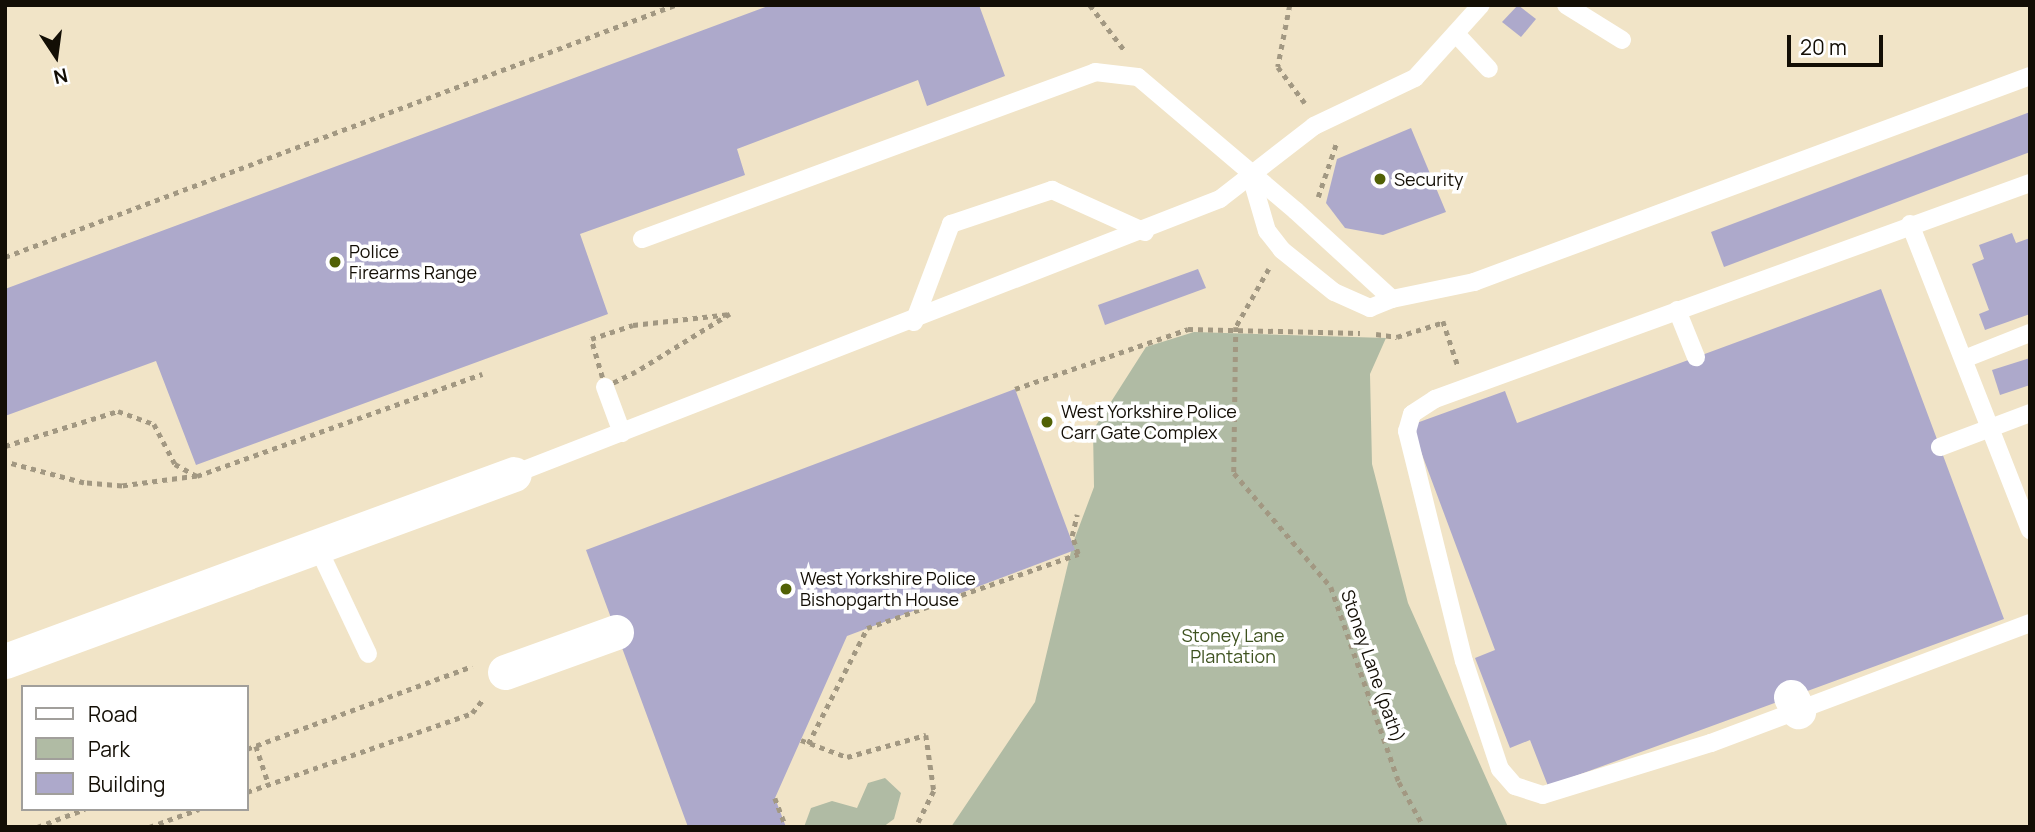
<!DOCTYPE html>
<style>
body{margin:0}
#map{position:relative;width:2035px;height:832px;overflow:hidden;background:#f1e4c7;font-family:Manrope,sans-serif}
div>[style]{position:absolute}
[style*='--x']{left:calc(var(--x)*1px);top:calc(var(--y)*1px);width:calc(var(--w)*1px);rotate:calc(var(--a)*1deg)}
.green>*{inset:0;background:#b0bba4}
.building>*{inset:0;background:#ada9cb}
.path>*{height:4.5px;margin-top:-2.25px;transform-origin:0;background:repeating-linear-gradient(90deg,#a29882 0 5px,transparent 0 10px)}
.lane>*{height:18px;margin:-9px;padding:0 9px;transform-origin:9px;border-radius:9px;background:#fff}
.street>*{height:35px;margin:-17.5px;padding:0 17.5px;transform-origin:17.5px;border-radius:17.5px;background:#fff}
.dots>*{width:19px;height:19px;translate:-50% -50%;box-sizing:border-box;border:4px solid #fff;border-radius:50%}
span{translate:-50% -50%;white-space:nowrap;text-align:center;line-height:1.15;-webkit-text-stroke:7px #fff;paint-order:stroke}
.poi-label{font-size:18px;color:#130e05}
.left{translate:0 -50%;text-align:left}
.park-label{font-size:18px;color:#3e521f}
.street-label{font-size:18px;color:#130e05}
.frame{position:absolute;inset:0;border:7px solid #130e05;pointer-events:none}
.legend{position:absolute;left:21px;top:685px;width:228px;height:126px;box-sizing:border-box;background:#fff;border:2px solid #a19f9b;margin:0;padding:9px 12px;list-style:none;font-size:21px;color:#130e05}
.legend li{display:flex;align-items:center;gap:14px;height:35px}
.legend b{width:35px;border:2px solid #a19f9b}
.north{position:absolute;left:21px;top:21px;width:70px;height:70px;-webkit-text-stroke:5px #fff;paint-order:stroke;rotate:167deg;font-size:19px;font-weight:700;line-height:28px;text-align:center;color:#130e05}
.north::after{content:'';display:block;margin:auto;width:24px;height:32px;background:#130e05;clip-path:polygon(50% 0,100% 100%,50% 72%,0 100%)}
.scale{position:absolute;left:1787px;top:35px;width:96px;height:32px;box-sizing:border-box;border:4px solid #130e05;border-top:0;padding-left:9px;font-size:21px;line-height:24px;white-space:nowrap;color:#130e05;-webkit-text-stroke:5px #fff;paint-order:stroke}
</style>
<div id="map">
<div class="green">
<i style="clip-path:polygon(1194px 332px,1386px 338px,1370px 374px,1372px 464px,1408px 603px,1508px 827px,951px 827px,1035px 702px,1073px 543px,1094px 487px,1093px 430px,1146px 347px)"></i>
<i style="clip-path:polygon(885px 778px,901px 793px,894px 819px,883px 827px,804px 827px,811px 808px,832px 801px,857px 808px,868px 783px)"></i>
</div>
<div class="building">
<i style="clip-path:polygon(771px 5px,979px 5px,1005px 76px,927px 106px,918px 80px,737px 149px,745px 175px,580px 234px,608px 314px,196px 465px,156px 361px,5px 416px,5px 289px)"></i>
<i style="clip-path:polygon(1518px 5px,1536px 19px,1521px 37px,1502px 22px)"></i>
<i style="clip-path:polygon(2030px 112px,2030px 152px,1724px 267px,1711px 232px)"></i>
<i style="clip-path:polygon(1411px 128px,1446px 212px,1383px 235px,1345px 228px,1326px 203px,1337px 159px)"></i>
<i style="clip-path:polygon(2012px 233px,2016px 243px,2030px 238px,2030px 314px,1985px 330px,1979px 314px,1989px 310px,1972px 264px,1984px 259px,1979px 245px)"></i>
<i style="clip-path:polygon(1198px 269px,1206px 288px,1105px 325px,1098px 305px)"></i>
<i style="clip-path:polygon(1881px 289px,2004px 619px,1548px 786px,1530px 740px,1510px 748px,1475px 658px,1495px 650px,1411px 425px,1505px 391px,1517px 423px)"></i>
<i style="clip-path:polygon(2030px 358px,2030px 385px,2000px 395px,1992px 370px)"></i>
<i style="clip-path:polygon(1015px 389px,1075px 550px,847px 636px,775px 798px,786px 827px,688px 827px,586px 550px)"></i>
</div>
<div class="path">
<i style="--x:1090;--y:5;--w:58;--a:52.7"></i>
<i style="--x:1290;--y:5;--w:63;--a:101"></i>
<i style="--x:1278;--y:67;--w:45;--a:53.1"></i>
<i style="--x:1318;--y:197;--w:56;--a:-71.2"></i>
<i style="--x:5;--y:257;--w:716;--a:-20.61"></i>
<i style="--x:1269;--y:269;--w:67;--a:119.6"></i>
<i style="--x:1236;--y:327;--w:146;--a:90.8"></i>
<i style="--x:1234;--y:473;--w:150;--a:49.6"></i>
<i style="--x:1331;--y:587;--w:207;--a:70.8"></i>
<i style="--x:1399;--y:782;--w:51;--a:60.9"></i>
<i style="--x:730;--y:314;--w:110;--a:148.3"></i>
<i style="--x:636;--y:372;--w:34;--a:154"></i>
<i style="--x:605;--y:387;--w:50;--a:-106.3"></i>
<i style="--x:591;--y:339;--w:44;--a:-18.4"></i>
<i style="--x:633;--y:325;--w:98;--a:-6.5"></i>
<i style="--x:1443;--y:321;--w:47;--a:71.6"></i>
<i style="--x:1376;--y:334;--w:21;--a:8"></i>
<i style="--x:1397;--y:337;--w:49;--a:-17.7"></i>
<i style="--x:1015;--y:389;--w:183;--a:-19.1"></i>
<i style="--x:1188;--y:329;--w:172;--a:1.3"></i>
<i style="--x:5;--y:446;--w:118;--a:-17.2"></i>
<i style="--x:118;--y:411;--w:38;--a:20"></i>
<i style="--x:154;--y:424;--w:45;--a:62.3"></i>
<i style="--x:175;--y:464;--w:25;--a:29"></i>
<i style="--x:197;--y:476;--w:76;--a:172.4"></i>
<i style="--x:122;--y:486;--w:38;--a:-175"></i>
<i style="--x:84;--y:483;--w:82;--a:-165.1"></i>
<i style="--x:197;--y:476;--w:303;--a:-19.7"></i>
<i style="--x:801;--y:740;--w:49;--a:20.3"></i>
<i style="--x:847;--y:757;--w:82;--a:-15.6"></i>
<i style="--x:926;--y:735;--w:57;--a:81.9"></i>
<i style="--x:934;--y:791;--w:40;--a:116.6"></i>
<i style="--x:808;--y:744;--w:130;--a:-63"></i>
<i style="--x:867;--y:628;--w:224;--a:-19.3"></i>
<i style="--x:1078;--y:554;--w:19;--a:-108"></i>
<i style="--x:1072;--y:536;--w:22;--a:-77"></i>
<i style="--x:256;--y:746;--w:41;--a:71.6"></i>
<i style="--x:247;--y:749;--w:240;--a:-20.2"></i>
<i style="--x:247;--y:792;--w:238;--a:-19.3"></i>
<i style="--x:472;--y:713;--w:19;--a:-51"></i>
<i style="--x:775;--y:798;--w:31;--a:69"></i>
<i style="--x:37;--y:827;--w:51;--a:-20.6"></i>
<i style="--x:149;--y:827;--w:53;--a:-19.8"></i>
</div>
<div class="lane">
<i style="--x:1566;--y:5;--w:66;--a:32"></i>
<i style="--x:1458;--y:36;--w:45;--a:46.8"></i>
<i style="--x:2030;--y:183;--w:633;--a:160.05"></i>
<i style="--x:1435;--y:399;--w:27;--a:147"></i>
<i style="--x:1412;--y:414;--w:18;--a:106"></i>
<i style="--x:1407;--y:431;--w:237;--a:76.1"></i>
<i style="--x:1464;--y:661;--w:114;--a:71.6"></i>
<i style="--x:1500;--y:769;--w:23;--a:49"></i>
<i style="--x:1515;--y:786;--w:29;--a:18"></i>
<i style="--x:1543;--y:795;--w:176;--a:-17.2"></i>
<i style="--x:1711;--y:743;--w:341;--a:-20.6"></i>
<i style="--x:1910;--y:224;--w:329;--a:68.6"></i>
<i style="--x:642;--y:239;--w:483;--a:-20.2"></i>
<i style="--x:1095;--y:72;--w:43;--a:6.6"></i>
<i style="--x:1138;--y:77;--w:207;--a:40.3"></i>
<i style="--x:1296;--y:211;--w:130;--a:42.5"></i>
<i style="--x:1392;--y:299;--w:24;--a:158"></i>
<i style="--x:1370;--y:308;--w:39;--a:-156"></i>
<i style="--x:1334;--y:292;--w:67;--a:-141.1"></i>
<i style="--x:1282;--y:250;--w:24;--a:-128"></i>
<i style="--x:1267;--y:231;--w:60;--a:-106.3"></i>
<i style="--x:1392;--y:299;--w:84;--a:-11.7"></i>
<i style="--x:1474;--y:282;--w:593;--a:-20.33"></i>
<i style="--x:1677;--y:310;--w:51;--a:68"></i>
<i style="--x:914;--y:322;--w:105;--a:-69.3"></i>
<i style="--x:951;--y:224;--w:107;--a:-18.6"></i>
<i style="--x:1052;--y:190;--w:102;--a:24.3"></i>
<i style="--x:1964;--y:359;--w:71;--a:-21.5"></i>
<i style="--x:605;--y:387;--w:49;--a:69.7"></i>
<i style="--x:1940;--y:447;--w:96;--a:-20.7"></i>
<i style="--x:514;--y:474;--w:758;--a:-21.28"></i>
<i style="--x:1220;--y:199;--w:119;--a:-37.8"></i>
<i style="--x:1314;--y:126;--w:112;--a:-25.4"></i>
<i style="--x:1415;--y:78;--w:98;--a:-47.9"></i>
<i style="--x:318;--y:548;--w:117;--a:64.7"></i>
</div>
<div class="street">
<i style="--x:5;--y:661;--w:542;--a:-20.17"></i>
<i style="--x:505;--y:672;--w:118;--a:-19.8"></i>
<i style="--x:1791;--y:697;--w:16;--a:63"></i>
</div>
<div class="dots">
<i style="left:1380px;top:179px;background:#516105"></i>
<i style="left:335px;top:262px;background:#516105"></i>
<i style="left:1047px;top:422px;background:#516105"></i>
<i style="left:786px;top:589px;background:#516105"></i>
</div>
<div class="poi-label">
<span class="left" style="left:1394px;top:179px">Security</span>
<span class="left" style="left:349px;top:262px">Police<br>Firearms Range</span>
<span class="left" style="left:1061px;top:422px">West Yorkshire Police<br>Carr Gate Complex</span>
<span class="left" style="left:800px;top:589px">West Yorkshire Police<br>Bishopgarth House</span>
</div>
<div class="park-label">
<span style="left:1233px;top:646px">Stoney Lane<br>Plantation</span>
</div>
<div class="street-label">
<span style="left:1373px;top:666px;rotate:71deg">Stoney Lane (path)</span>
</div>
<div class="frame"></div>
<ul class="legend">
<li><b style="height:9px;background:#fff"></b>Road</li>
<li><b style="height:19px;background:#b0bba4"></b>Park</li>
<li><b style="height:19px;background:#ada9cb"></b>Building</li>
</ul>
<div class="north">N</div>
<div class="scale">20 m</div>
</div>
